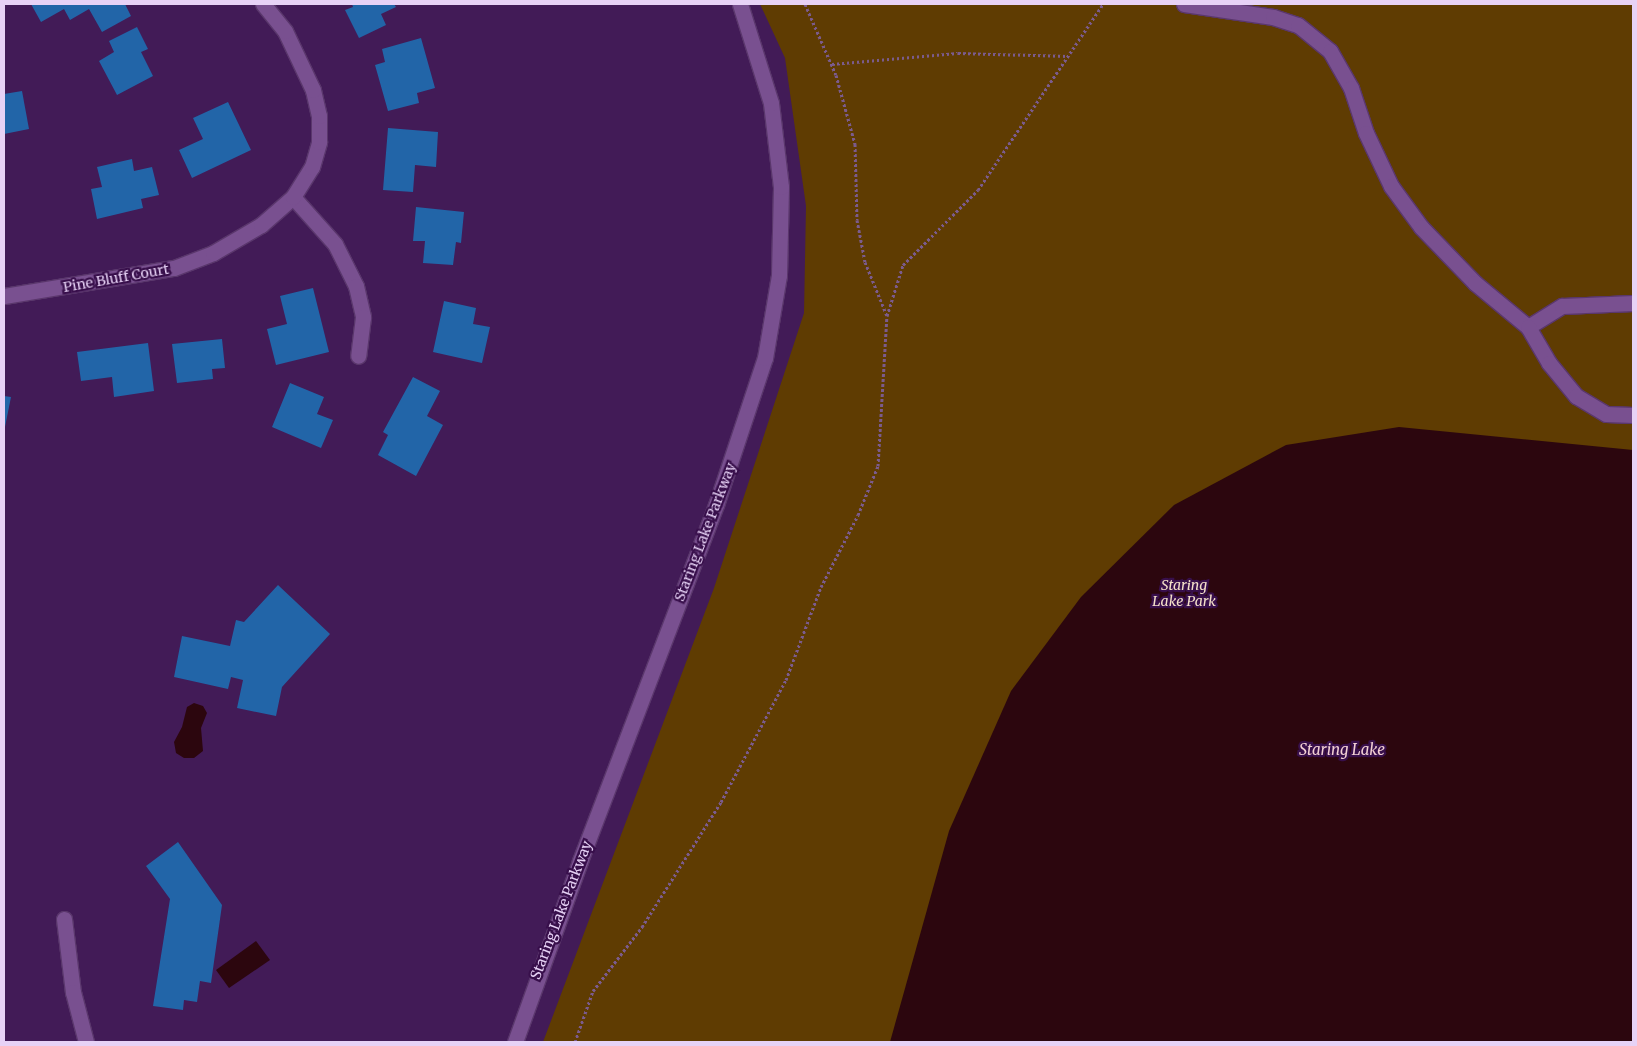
<!DOCTYPE html>
<style>
body{margin:0}
#map{position:relative;width:1637px;height:1046px;overflow:hidden;background:#421b57;font-family:Merriweather,serif}
div>[style]{position:absolute}
[style*='--x']{left:calc(var(--x)*1px);top:calc(var(--y)*1px);width:calc(var(--w)*1px);rotate:calc(var(--a)*1deg)}
.green>*{inset:0;background:#5f3c02}
.water>*{inset:0;background:#2c060e}
.building>*{inset:0;background:#2265a8}
.path>*{height:3px;margin-top:-1.5px;transform-origin:0;background:repeating-linear-gradient(90deg,#7b5b8e 0 2.5px,transparent 0 5px)}
.roads{filter:drop-shadow(1px 0 #5a376c) drop-shadow(-1px 0 #5a376c) drop-shadow(0 1px #5a376c) drop-shadow(0 -1px #5a376c)}
.minor>*{height:15px;margin:-7.5px;padding:0 7.5px;transform-origin:7.5px;border-radius:7.5px;background:#795090}
span{translate:-50% -50%;white-space:nowrap;text-align:center;line-height:1.15;-webkit-text-stroke:4.5px #380f4b;paint-order:stroke}
.street-label{font-size:14px;color:#e7d2f6}
.park-label{font-size:14px;color:#f4e0c9;font-style:italic}
.water-label{font-size:15px;color:#f3d1d4;font-style:italic}
.frame{position:absolute;inset:0;border:5px solid #e7d2f6;pointer-events:none}
</style>
<div id="map">
<div class="green">
<i style="clip-path:polygon(760px 4px,1633px 4px,1633px 1042px,543px 1042px,714px 588px,804px 313px,806px 206px,785px 58px)"></i>
</div>
<div class="water">
<i style="clip-path:polygon(1399px 427px,1633px 450px,1633px 1042px,890px 1042px,949px 831px,1011px 691px,1081px 597px,1174px 505px,1286px 445px)"></i>
<i style="clip-path:polygon(194px 703px,203px 706px,207px 713px,201px 728px,203px 751px,194px 758px,184px 758px,176px 753px,174px 742px,182px 727px,187px 707px)"></i>
<i style="clip-path:polygon(256px 941px,270px 960px,229px 988px,216px 970px)"></i>
</div>
<div class="building">
<i style="clip-path:polygon(31px 4px,125px 4px,131px 16px,102px 32px,89px 9px,70px 20px,64px 9px,41px 22px)"></i>
<i style="clip-path:polygon(352px 4px,394px 4px,396px 7px,381px 14px,386px 25px,359px 38px,345px 10px,353px 7px)"></i>
<i style="clip-path:polygon(137px 27px,148px 49px,141px 52px,153px 76px,117px 95px,99px 61px,114px 52px,109px 41px)"></i>
<i style="clip-path:polygon(421px 38px,435px 88px,417px 93px,419px 103px,388px 111px,375px 65px,385px 62px,382px 49px)"></i>
<i style="clip-path:polygon(22px 91px,29px 129px,4px 134px,4px 94px)"></i>
<i style="clip-path:polygon(228px 102px,251px 150px,192px 178px,179px 150px,203px 139px,193px 118px)"></i>
<i style="clip-path:polygon(388px 128px,438px 132px,436px 167px,415px 165px,413px 192px,383px 190px)"></i>
<i style="clip-path:polygon(132px 159px,134px 171px,152px 167px,159px 195px,141px 199px,143px 208px,97px 219px,91px 189px,102px 187px,97px 167px)"></i>
<i style="clip-path:polygon(416px 207px,464px 212px,461px 243px,456px 242px,453px 265px,423px 263px,425px 241px,413px 241px)"></i>
<i style="clip-path:polygon(313px 288px,329px 352px,276px 365px,267px 329px,287px 324px,280px 296px)"></i>
<i style="clip-path:polygon(444px 301px,476px 308px,473px 324px,490px 327px,482px 363px,433px 352px)"></i>
<i style="clip-path:polygon(222px 339px,225px 368px,212px 369px,213px 379px,177px 383px,172px 344px)"></i>
<i style="clip-path:polygon(148px 343px,154px 391px,114px 397px,112px 377px,81px 381px,77px 352px)"></i>
<i style="clip-path:polygon(413px 377px,440px 391px,427px 416px,443px 425px,416px 476px,378px 455px,388px 435px,383px 432px)"></i>
<i style="clip-path:polygon(290px 383px,324px 397px,317px 414px,333px 420px,321px 448px,272px 427px)"></i>
<i style="clip-path:polygon(4px 396px,11px 397px,5px 427px,4px 427px)"></i>
<i style="clip-path:polygon(278px 585px,330px 634px,282px 687px,276px 716px,237px 708px,243px 680px,231px 677px,228px 689px,174px 677px,182px 636px,230px 646px,236px 620px,244px 622px)"></i>
<i style="clip-path:polygon(178px 842px,222px 905px,211px 983px,200px 981px,197px 1002px,184px 1000px,183px 1010px,153px 1006px,170px 899px,146px 866px)"></i>
</div>
<div class="path">
<i style="--x:805;--y:4;--w:77;--a:66.4"></i>
<i style="--x:836;--y:75;--w:72;--a:74.6"></i>
<i style="--x:855;--y:144;--w:76;--a:88.5"></i>
<i style="--x:857;--y:220;--w:43;--a:79.2"></i>
<i style="--x:865;--y:262;--w:58;--a:67.8"></i>
<i style="--x:832;--y:64;--w:126;--a:-5"></i>
<i style="--x:958;--y:53;--w:110;--a:1.6"></i>
<i style="--x:575;--y:1042;--w:54;--a:-70.6"></i>
<i style="--x:593;--y:991;--w:81;--a:-52.6"></i>
<i style="--x:642;--y:927;--w:148;--a:-57.7"></i>
<i style="--x:721;--y:802;--w:138;--a:-62"></i>
<i style="--x:786;--y:680;--w:99;--a:-69.4"></i>
<i style="--x:821;--y:587;--w:81;--a:-62.8"></i>
<i style="--x:858;--y:515;--w:53;--a:-67.8"></i>
<i style="--x:878;--y:466;--w:150;--a:-86.6"></i>
<i style="--x:887;--y:316;--w:53;--a:-72.6"></i>
<i style="--x:903;--y:265;--w:106;--a:-45"></i>
<i style="--x:978;--y:190;--w:224;--a:-56.1"></i>
</div>
<div class="roads">
<div class="minor">
<i style="--x:1184;--y:4;--w:90;--a:8.3"></i>
<i style="--x:1273;--y:17;--w:26;--a:18"></i>
<i style="--x:1298;--y:25;--w:41;--a:39.1"></i>
<i style="--x:1330;--y:51;--w:43;--a:60.4"></i>
<i style="--x:1351;--y:88;--w:47;--a:71.6"></i>
<i style="--x:1366;--y:133;--w:59;--a:64.7"></i>
<i style="--x:1391;--y:186;--w:51;--a:53.8"></i>
<i style="--x:1421;--y:227;--w:78;--a:46"></i>
<i style="--x:1475;--y:283;--w:69;--a:39.7"></i>
<i style="--x:1528;--y:327;--w:40;--a:-32"></i>
<i style="--x:1562;--y:306;--w:71;--a:-2.4"></i>
<i style="--x:293;--y:197;--w:63;--a:48.2"></i>
<i style="--x:335;--y:244;--w:47;--a:63.4"></i>
<i style="--x:356;--y:286;--w:32;--a:77"></i>
<i style="--x:363;--y:317;--w:39;--a:97"></i>
<i style="--x:4;--y:296;--w:172;--a:-9.4"></i>
<i style="--x:174;--y:268;--w:42;--a:-21"></i>
<i style="--x:213;--y:253;--w:56;--a:-30.3"></i>
<i style="--x:261;--y:225;--w:43;--a:-41.2"></i>
<i style="--x:293;--y:197;--w:36;--a:-58"></i>
<i style="--x:312;--y:167;--w:26;--a:-74"></i>
<i style="--x:319;--y:142;--w:26;--a:-90"></i>
<i style="--x:319;--y:116;--w:27;--a:-103"></i>
<i style="--x:313;--y:90;--w:65;--a:-115.4"></i>
<i style="--x:285;--y:31;--w:35;--a:-129"></i>
<i style="--x:1528;--y:327;--w:42;--a:59.7"></i>
<i style="--x:1549;--y:363;--w:43;--a:50.7"></i>
<i style="--x:1576;--y:396;--w:35;--a:31"></i>
<i style="--x:1606;--y:414;--w:27;--a:2"></i>
<i style="--x:64;--y:919;--w:74;--a:83"></i>
<i style="--x:73;--y:992;--w:52;--a:75.4"></i>
<i style="--x:515;--y:1042;--w:192;--a:-70.2"></i>
<i style="--x:580;--y:861;--w:381;--a:-69.1"></i>
<i style="--x:716;--y:505;--w:155;--a:-71.6"></i>
<i style="--x:765;--y:358;--w:84;--a:-80.4"></i>
<i style="--x:779;--y:275;--w:88;--a:-88.7"></i>
<i style="--x:781;--y:187;--w:85;--a:-96.8"></i>
<i style="--x:771;--y:103;--w:104;--a:-107.4"></i>
</div>
</div>
<div class="street-label">
<span style="left:116px;top:278px;rotate:-10deg">Pine Bluff Court</span>
<span style="left:705px;top:532px;rotate:-69deg">Staring Lake Parkway</span>
<span style="left:561px;top:910px;rotate:-69deg">Staring Lake Parkway</span>
</div>
<div class="park-label">
<span style="left:1184px;top:593px">Staring<br>Lake Park</span>
</div>
<div class="water-label">
<span style="left:1342px;top:750px">Staring Lake</span>
</div>
<div class="frame"></div>
</div>
